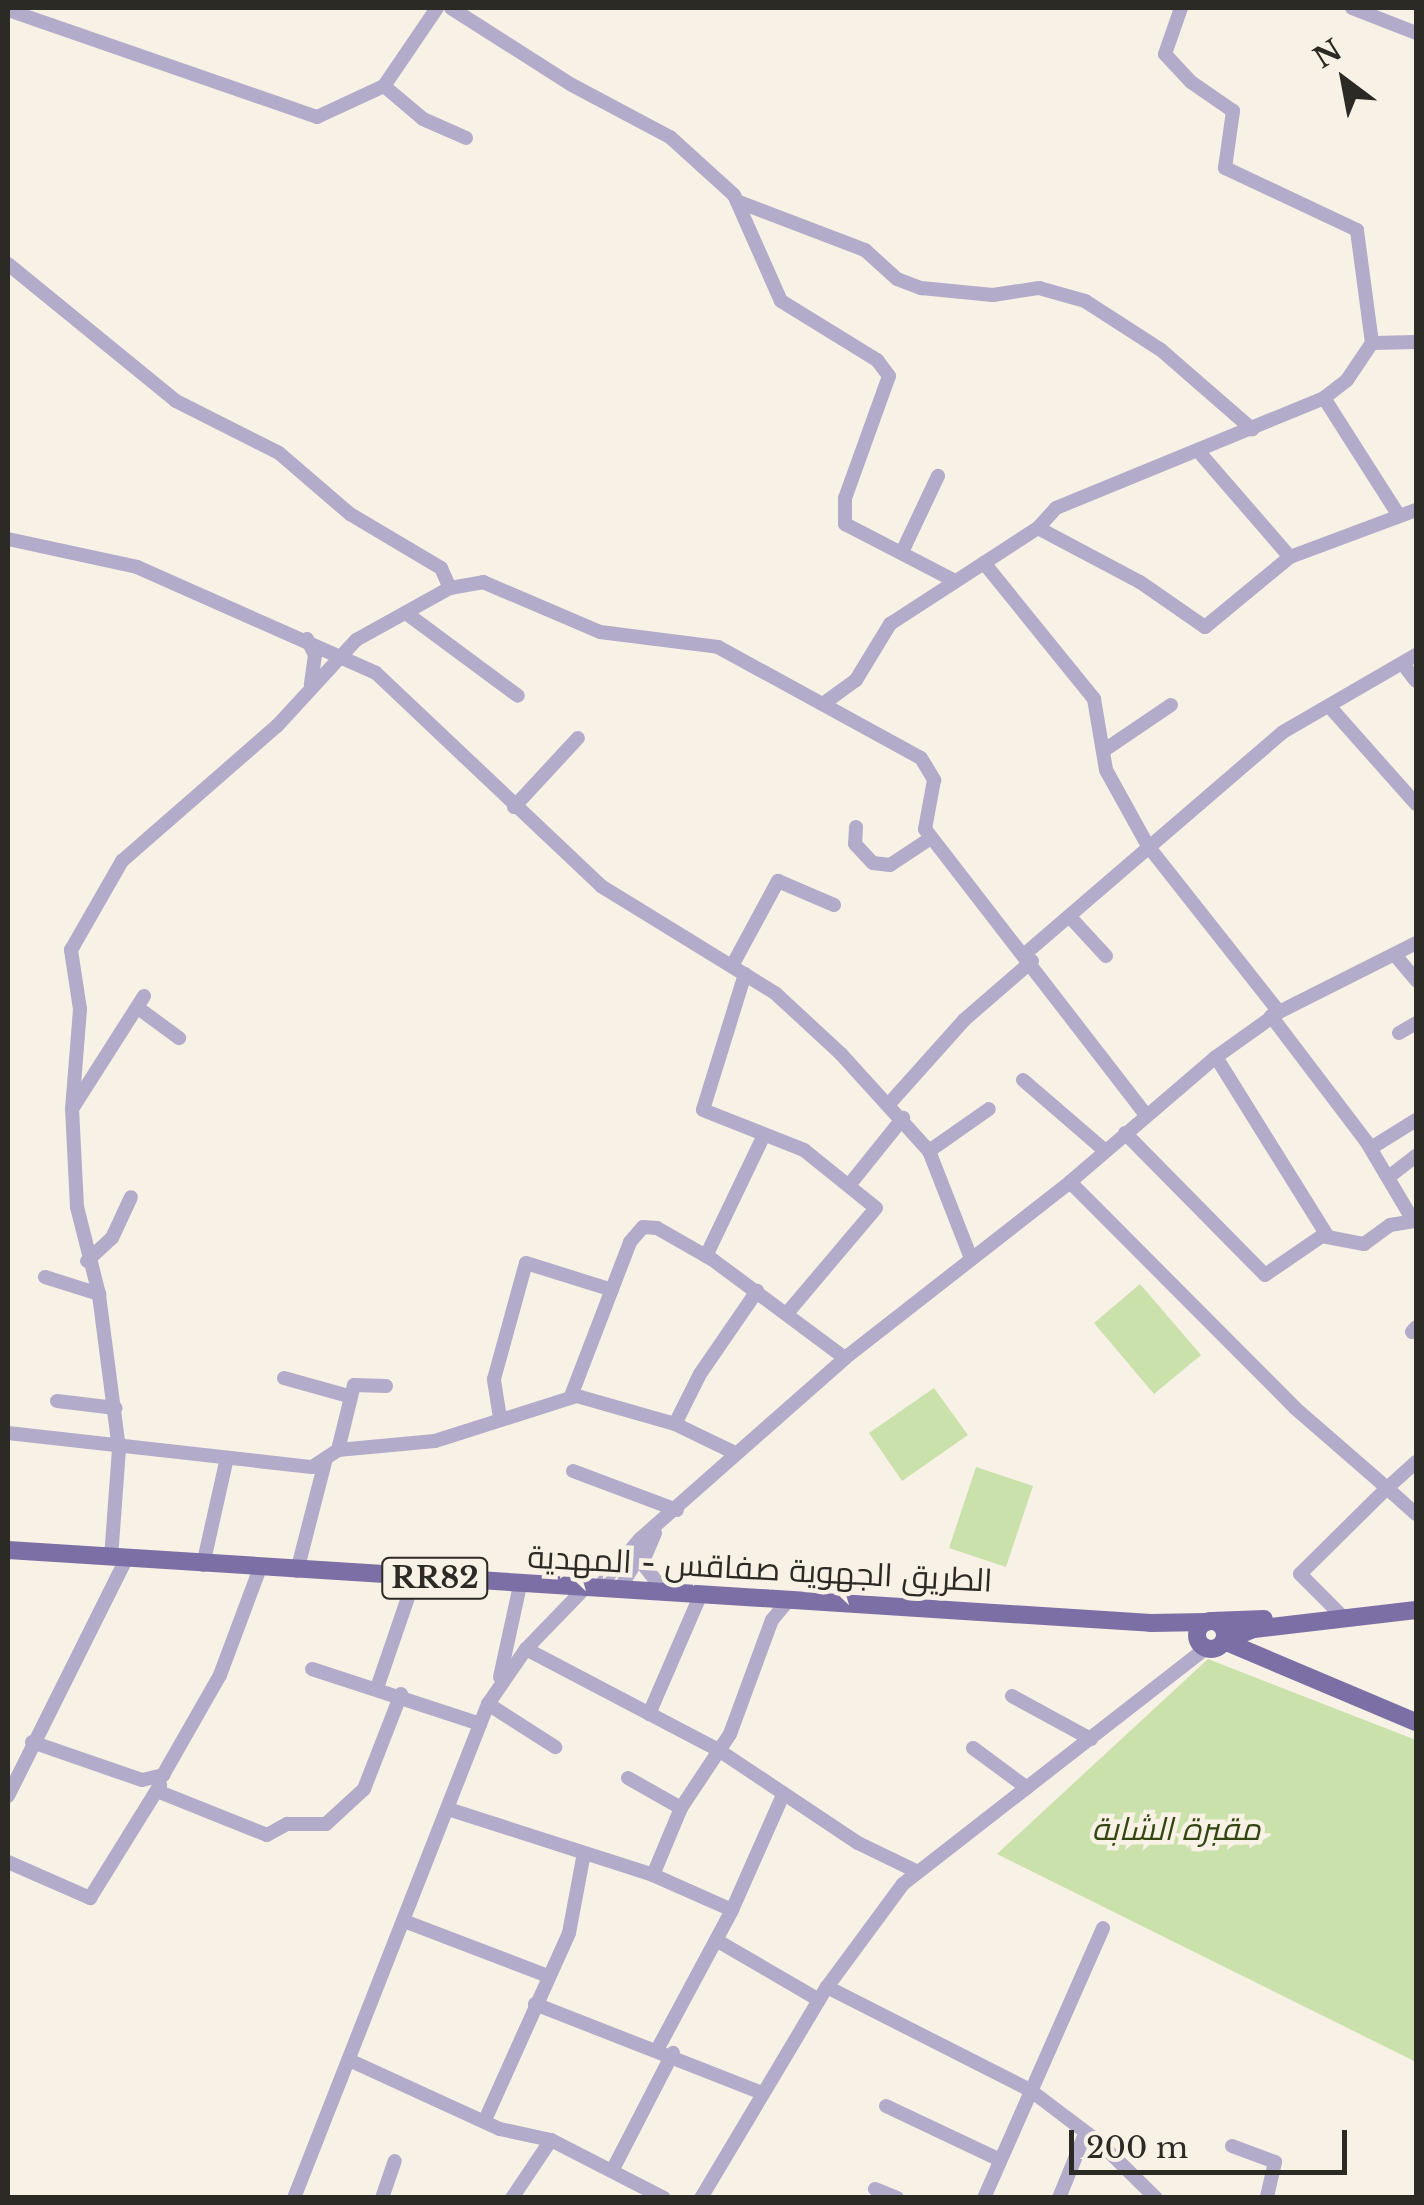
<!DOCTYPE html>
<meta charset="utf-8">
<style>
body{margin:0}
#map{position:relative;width:1424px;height:2205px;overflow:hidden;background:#f8f1e5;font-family:"Libre Baskerville",Cairo,serif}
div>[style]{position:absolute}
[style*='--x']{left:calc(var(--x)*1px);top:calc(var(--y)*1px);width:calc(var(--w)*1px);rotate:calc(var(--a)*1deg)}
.green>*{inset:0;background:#cbe1ac}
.minor>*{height:14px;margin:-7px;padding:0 7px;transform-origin:7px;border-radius:7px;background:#b2abca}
.major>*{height:18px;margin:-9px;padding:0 9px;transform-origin:9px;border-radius:9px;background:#7c6fa6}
.major>.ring{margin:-9px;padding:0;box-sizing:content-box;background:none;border:18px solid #7c6fa6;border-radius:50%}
span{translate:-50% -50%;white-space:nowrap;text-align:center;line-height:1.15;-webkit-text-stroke:9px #f8f1e5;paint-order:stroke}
.shield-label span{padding:2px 8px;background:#f8f1e5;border:2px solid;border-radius:8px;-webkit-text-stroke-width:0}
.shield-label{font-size:30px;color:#2c2a25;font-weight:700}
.street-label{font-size:32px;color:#2c2a25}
.park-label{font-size:32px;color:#344613;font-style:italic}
.frame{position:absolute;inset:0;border:10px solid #2c2a25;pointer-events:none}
.north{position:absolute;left:1294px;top:30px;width:100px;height:100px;-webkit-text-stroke:8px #f8f1e5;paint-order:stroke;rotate:328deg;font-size:28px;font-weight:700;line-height:40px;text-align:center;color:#2c2a25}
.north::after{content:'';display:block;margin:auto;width:35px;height:45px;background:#2c2a25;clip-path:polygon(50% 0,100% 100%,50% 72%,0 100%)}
.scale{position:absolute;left:1069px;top:2130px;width:278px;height:45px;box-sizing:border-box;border:5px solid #2c2a25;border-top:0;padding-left:12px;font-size:30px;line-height:35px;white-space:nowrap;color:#2c2a25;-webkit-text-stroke:8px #f8f1e5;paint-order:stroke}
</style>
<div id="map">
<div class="green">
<i style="clip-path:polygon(1140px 1284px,1201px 1355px,1154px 1394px,1094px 1323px)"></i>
<i style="clip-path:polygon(934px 1388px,968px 1435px,902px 1481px,869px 1433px)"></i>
<i style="clip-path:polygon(976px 1467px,1033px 1486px,1006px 1567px,949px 1548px)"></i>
<i style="clip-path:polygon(1208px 1659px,1416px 1740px,1416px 2062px,997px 1854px)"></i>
</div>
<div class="minor">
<i style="--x:451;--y:8;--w:143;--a:32.5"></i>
<i style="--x:572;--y:85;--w:111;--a:28"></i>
<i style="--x:670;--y:137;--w:86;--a:42.2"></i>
<i style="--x:734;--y:195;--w:116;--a:66.1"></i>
<i style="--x:781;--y:301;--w:113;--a:31.6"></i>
<i style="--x:877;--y:360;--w:20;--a:53"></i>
<i style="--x:889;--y:376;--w:130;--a:109.8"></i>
<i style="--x:845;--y:498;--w:26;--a:90"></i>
<i style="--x:845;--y:524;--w:124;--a:27.4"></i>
<i style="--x:1352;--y:8;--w:69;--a:21.3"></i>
<i style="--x:8;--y:10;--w:327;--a:19.1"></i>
<i style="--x:317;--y:117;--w:74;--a:-24.8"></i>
<i style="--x:384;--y:86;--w:94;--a:-55.8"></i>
<i style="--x:384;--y:86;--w:51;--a:40.2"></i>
<i style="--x:423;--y:119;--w:47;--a:23.8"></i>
<i style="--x:739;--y:202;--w:135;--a:20.9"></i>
<i style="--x:865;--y:250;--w:43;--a:42.2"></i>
<i style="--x:897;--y:279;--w:26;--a:21"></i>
<i style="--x:921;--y:288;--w:72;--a:5.6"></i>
<i style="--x:993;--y:295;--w:47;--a:-8.7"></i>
<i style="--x:1039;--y:288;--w:48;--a:15.8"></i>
<i style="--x:1085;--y:301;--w:90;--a:32.8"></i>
<i style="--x:1161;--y:350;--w:121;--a:41"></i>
<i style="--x:8;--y:264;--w:217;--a:39.2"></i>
<i style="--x:176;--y:401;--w:115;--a:26.8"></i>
<i style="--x:279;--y:453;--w:94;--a:40.7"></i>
<i style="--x:350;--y:514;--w:106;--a:30.7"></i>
<i style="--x:441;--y:568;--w:22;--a:66"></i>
<i style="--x:1372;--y:343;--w:44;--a:-1.3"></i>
<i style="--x:1324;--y:398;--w:138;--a:57.5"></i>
<i style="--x:1199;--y:452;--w:139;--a:49.1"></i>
<i style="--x:1038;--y:528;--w:115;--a:27.9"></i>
<i style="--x:1140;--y:582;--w:79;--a:34.7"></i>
<i style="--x:1205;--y:627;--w:110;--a:-39.5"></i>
<i style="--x:1290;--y:557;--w:134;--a:-20.5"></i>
<i style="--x:8;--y:539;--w:132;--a:12.2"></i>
<i style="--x:137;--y:567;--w:261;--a:23.9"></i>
<i style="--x:376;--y:673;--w:310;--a:43.4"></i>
<i style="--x:601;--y:886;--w:204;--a:31.6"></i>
<i style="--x:775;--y:993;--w:90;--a:42.7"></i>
<i style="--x:841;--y:1054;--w:131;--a:47.8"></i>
<i style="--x:929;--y:1151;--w:115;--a:68.6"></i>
<i style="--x:903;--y:550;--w:82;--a:-64.7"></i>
<i style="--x:984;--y:563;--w:175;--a:51"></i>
<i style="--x:1094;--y:699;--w:72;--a:80.4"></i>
<i style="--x:1106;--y:770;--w:87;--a:61.1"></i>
<i style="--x:1148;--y:846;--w:211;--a:51.7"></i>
<i style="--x:406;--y:613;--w:139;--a:36.5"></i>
<i style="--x:307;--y:639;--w:18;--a:63"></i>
<i style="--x:315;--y:655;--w:30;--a:98"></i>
<i style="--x:1403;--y:664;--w:21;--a:53"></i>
<i style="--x:827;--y:701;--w:36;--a:-36"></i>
<i style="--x:856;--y:680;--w:66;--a:-58.7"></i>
<i style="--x:890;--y:624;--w:176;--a:-33"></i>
<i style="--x:1038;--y:528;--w:27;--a:-48"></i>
<i style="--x:1056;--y:508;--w:290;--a:-22.3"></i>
<i style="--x:1324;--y:398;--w:29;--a:-38"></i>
<i style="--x:1347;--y:380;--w:45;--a:-56"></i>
<i style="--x:1372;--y:343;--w:114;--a:-97.6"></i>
<i style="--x:1357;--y:230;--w:146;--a:-154.8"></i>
<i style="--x:1225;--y:168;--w:58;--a:-82"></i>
<i style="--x:1233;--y:111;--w:51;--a:-145.4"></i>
<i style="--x:1191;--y:82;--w:38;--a:-133"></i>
<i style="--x:1165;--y:54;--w:49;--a:-70.8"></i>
<i style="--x:1329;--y:706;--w:131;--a:48.4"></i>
<i style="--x:1103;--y:751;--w:82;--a:-34.1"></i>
<i style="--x:514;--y:807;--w:94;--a:-47.2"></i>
<i style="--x:856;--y:827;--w:17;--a:93"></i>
<i style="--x:855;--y:844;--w:26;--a:47"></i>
<i style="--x:873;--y:863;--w:17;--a:7"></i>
<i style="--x:890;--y:865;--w:49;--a:-33.4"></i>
<i style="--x:1070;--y:917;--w:53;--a:47.3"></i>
<i style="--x:1026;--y:953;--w:339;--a:-40.7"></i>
<i style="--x:1283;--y:732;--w:154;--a:-30.1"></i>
<i style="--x:1395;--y:955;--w:33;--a:50"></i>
<i style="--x:732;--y:966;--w:97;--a:-61.6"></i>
<i style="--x:778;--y:881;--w:61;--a:23.2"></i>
<i style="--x:745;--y:974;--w:142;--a:107.2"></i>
<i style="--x:703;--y:1110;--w:109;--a:21.6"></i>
<i style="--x:804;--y:1150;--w:92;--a:38.9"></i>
<i style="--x:876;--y:1208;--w:136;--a:130.2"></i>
<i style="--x:138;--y:1008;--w:51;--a:36.2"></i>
<i style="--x:1271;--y:1016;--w:157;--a:52.8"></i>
<i style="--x:1366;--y:1141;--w:92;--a:59.3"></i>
<i style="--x:1399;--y:1033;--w:20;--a:-30"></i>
<i style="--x:1216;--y:1057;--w:210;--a:58.1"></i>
<i style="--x:1023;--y:1080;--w:107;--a:40.8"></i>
<i style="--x:889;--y:1104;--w:113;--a:-48.2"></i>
<i style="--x:964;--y:1020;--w:90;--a:-40.9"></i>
<i style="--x:72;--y:1109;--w:134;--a:-57.5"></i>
<i style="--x:1125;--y:1133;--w:199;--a:45.4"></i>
<i style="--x:1265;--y:1275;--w:69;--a:-34.4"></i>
<i style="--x:1322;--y:1236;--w:43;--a:10.8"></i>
<i style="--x:1364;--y:1244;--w:32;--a:-36"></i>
<i style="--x:1390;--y:1225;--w:26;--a:-9"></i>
<i style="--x:1371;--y:1148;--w:53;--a:-31.9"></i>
<i style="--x:929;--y:1151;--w:73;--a:-35"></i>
<i style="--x:1390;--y:1176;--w:33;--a:-38"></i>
<i style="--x:1070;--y:1182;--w:319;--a:45.1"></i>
<i style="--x:1295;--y:1408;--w:122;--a:41"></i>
<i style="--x:1387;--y:1488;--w:122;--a:135.3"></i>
<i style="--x:1300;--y:1574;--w:62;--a:45"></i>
<i style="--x:850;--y:1184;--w:85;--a:-51.2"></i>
<i style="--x:706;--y:1256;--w:134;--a:-64.4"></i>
<i style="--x:87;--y:1261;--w:34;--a:-43"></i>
<i style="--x:112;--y:1238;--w:45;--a:-65.1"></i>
<i style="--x:45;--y:1277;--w:57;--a:17.5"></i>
<i style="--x:1412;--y:1332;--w:6;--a:-51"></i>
<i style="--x:284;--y:1378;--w:66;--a:15.7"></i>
<i style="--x:571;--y:1396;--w:165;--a:-69"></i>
<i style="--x:630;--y:1242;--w:20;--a:-49"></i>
<i style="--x:643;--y:1227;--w:14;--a:4"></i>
<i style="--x:657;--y:1228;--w:64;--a:29.7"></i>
<i style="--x:713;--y:1260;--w:164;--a:36.6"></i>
<i style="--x:57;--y:1401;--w:59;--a:6.8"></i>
<i style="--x:500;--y:1418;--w:39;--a:-99"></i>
<i style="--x:494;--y:1379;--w:120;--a:-74.6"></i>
<i style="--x:526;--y:1263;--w:90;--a:17.4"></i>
<i style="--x:675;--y:1424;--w:56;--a:-63.4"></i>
<i style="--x:700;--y:1374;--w:101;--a:-55.5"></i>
<i style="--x:8;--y:1433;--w:306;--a:6.4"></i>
<i style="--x:312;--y:1467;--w:31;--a:-33"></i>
<i style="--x:338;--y:1450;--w:97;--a:-5.3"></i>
<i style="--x:435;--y:1441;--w:149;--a:-17.6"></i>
<i style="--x:577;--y:1396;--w:102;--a:15.9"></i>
<i style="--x:675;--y:1424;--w:67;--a:25.8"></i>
<i style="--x:338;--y:1450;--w:67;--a:-76.2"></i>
<i style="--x:354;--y:1385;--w:32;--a:2"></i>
<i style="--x:1416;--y:1462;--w:39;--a:138"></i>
<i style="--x:1387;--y:1488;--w:39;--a:42"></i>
<i style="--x:573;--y:1471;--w:111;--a:20.6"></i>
<i style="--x:655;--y:1533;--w:33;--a:113"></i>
<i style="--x:642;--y:1563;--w:37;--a:52"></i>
<i style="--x:111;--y:1558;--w:109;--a:-85.8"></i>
<i style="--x:119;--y:1449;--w:156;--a:-97.4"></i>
<i style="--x:99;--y:1294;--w:90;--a:-104.2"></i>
<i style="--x:77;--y:1207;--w:98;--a:-92.9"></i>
<i style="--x:72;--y:1109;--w:100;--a:-85.4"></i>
<i style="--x:80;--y:1009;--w:60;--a:-98.7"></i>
<i style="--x:71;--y:950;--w:103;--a:-60.2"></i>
<i style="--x:122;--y:861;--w:206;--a:-41.1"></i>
<i style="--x:277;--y:726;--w:117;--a:-47.4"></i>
<i style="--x:356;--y:640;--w:107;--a:-29"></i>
<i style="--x:450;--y:588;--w:34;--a:-10"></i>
<i style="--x:483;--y:582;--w:127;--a:23.1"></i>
<i style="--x:600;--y:632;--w:119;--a:7.2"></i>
<i style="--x:718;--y:647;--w:231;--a:28.7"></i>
<i style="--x:921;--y:758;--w:26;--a:59"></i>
<i style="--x:934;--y:780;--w:50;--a:100.4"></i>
<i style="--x:925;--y:829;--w:361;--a:52.3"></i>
<i style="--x:203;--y:1565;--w:110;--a:-77.4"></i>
<i style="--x:297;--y:1571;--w:117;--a:-75.6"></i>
<i style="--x:597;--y:1589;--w:66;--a:-49.3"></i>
<i style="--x:640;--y:1539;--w:273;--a:-41.4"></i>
<i style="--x:845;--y:1358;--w:286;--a:-38"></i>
<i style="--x:1070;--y:1182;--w:192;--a:-40.6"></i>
<i style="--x:1216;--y:1057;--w:77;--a:-35.5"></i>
<i style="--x:1279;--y:1012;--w:153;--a:-26.7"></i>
<i style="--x:619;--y:1590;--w:49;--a:-59.2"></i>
<i style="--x:526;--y:1649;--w:219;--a:27.7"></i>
<i style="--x:720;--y:1751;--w:166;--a:33.7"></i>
<i style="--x:858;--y:1843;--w:64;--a:25.8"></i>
<i style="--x:312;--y:1669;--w:177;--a:18.1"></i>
<i style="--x:500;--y:1677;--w:94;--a:-77.7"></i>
<i style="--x:378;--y:1685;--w:114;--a:-71.1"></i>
<i style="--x:1012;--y:1696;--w:90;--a:28.6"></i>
<i style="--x:488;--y:1704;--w:80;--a:32.7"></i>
<i style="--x:649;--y:1714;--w:131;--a:-66.6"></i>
<i style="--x:32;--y:1742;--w:116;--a:19.1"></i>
<i style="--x:142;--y:1780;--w:22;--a:-13"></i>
<i style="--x:163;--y:1775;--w:115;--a:-60.3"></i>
<i style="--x:220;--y:1675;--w:114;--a:-69.5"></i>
<i style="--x:973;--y:1748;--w:67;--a:36.5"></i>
<i style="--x:628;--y:1778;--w:61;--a:29.5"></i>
<i style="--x:157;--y:1791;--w:118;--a:21.8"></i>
<i style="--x:267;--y:1835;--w:23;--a:-29"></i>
<i style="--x:287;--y:1824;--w:39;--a:0"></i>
<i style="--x:326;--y:1824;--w:52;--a:-42.6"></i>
<i style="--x:364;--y:1789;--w:102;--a:-68.7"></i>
<i style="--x:8;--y:1796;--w:265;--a:-63.5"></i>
<i style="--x:448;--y:1809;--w:215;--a:17.8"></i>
<i style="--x:653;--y:1875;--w:86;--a:23.9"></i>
<i style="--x:8;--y:1862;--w:90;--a:23.7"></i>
<i style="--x:90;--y:1898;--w:133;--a:-58.2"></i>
<i style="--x:653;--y:1875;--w:73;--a:-67.3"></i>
<i style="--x:681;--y:1808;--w:89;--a:-56.5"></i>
<i style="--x:730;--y:1734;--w:121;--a:-69.8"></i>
<i style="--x:772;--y:1620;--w:25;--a:-50"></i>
<i style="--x:404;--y:1921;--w:154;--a:20.9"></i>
<i style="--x:716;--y:1940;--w:119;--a:30.2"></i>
<i style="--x:827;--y:1987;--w:228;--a:26.9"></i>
<i style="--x:1030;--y:2090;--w:88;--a:37.1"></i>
<i style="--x:1100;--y:2143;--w:78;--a:44.5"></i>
<i style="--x:535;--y:2004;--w:244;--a:21.4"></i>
<i style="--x:657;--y:2050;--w:159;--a:-61.8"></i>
<i style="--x:732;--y:1910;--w:126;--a:-66.1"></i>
<i style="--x:349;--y:2060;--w:166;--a:24.6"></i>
<i style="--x:500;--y:2129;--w:52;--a:12.2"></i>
<i style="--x:551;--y:2140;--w:127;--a:27.2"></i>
<i style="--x:886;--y:2106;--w:126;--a:25.3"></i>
<i style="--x:485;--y:2120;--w:205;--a:-65.8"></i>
<i style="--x:569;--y:1933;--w:81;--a:-79.4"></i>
<i style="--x:1232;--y:2146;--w:46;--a:20.4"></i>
<i style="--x:1275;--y:2162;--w:37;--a:103"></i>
<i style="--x:612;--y:2171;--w:133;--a:-62.7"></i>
<i style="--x:875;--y:2189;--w:24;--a:22"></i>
<i style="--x:294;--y:2198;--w:531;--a:-68.56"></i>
<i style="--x:488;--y:1704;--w:67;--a:-55.4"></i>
<i style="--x:526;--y:1649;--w:83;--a:-46"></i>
<i style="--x:382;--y:2198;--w:39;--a:-71"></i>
<i style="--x:512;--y:2198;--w:70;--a:-56.1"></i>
<i style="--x:701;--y:2198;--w:246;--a:-59.2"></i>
<i style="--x:827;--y:1987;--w:128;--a:-53.6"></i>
<i style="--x:903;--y:1884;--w:384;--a:-37.9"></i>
<i style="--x:984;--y:2198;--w:295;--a:-66.2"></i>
<i style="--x:1059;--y:2198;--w:69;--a:-67.9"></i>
</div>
<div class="major">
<i style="--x:8;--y:1550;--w:1145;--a:3.65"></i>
<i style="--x:1151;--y:1623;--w:56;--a:-1"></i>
<i class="ring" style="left:1197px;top:1621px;width:10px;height:10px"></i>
<i style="--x:1212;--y:1621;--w:52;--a:-2.2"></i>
<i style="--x:1224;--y:1641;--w:208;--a:22.9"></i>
<i style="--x:1224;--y:1641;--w:32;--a:-22"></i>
<i style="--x:1254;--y:1629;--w:163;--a:-6.7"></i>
</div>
<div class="shield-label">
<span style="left:435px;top:1578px">RR82</span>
</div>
<div class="street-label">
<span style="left:760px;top:1569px;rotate:3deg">الطريق الجهوية صفاقس - المهدية</span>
</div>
<div class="park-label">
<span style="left:1176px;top:1829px">مقبرة الشابة</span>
</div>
<div class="frame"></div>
<div class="north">N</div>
<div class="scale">200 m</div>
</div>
